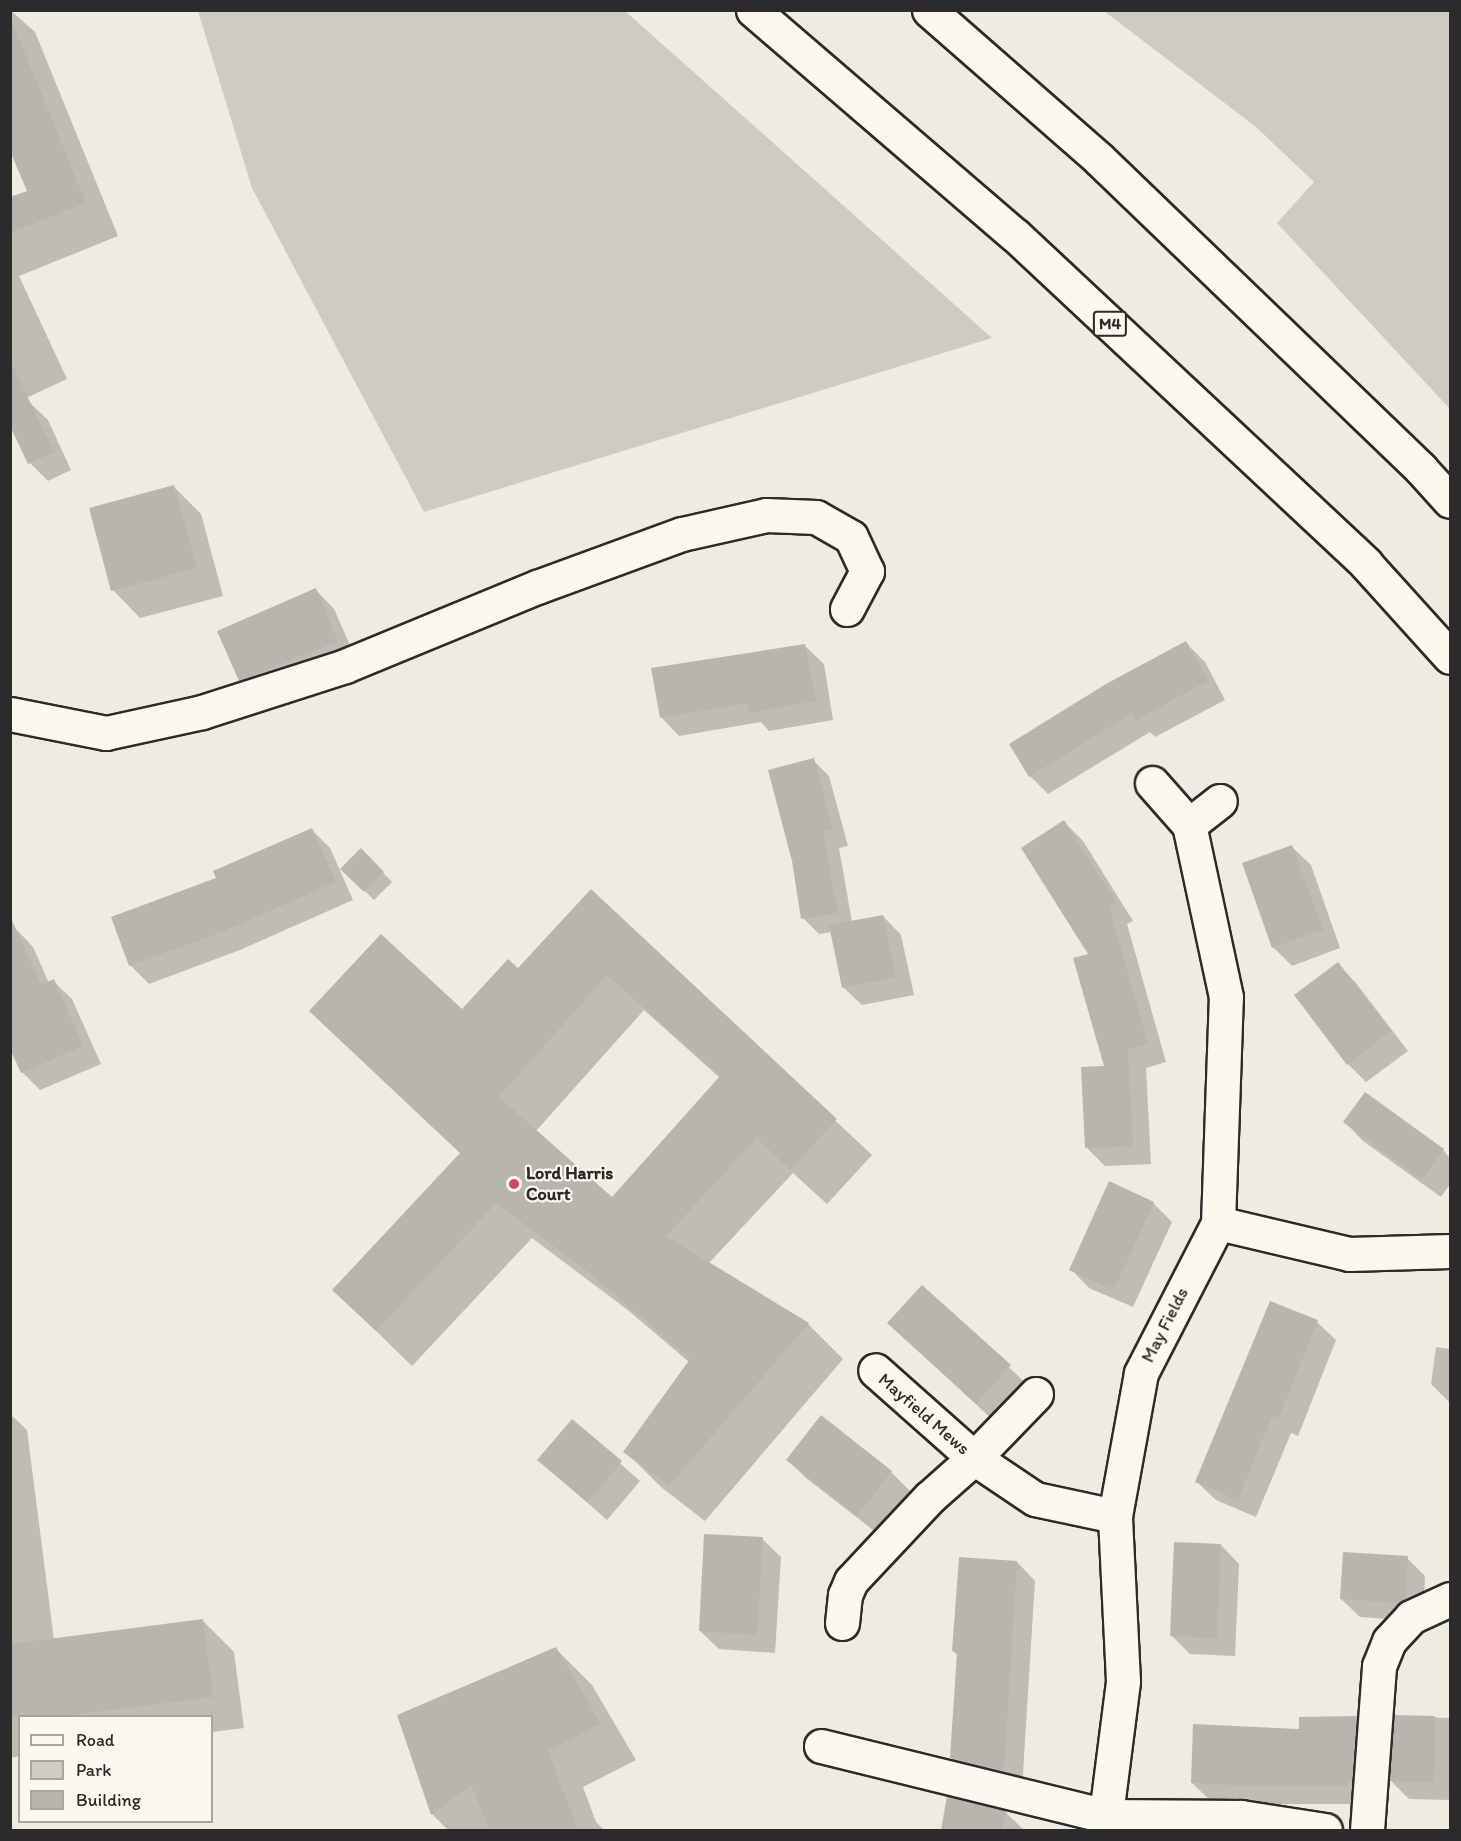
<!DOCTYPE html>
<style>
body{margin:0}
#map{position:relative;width:1461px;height:1841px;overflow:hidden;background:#eeebe0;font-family:Itim,sans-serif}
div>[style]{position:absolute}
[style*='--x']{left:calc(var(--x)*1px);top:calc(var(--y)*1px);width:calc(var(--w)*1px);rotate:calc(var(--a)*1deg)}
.green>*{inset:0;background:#cecbc2}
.shadow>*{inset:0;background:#0003}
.building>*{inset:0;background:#b8b5ae}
.roads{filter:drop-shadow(2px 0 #2b2b2b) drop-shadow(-2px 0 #2b2b2b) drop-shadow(0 2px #2b2b2b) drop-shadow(0 -2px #2b2b2b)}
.minor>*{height:33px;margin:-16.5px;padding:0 16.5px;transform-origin:16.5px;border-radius:16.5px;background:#fbf7ec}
.highway>*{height:33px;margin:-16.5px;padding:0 16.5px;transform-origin:16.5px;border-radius:16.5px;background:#fbf7ec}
.dots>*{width:16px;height:16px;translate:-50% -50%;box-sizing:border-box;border:3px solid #fbf7ec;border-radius:50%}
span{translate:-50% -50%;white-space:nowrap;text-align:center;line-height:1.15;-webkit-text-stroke:4.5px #fbf7ec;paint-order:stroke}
.shield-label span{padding:2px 4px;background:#fbf7ec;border:2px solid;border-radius:4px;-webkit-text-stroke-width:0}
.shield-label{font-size:16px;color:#2b2b2b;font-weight:700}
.poi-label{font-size:18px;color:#2b2b2b;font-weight:700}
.left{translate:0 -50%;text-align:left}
.street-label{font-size:18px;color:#2b2b2b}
.frame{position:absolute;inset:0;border:12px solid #2b2b2b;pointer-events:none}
.legend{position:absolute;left:18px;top:1715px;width:195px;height:108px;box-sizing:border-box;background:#fbf7ec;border:2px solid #a8a59f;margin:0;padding:8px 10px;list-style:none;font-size:18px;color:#2b2b2b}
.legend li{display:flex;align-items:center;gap:12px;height:30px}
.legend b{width:30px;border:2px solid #a8a59f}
</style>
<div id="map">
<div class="green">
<i style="clip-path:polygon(198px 11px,625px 11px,992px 338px,424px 512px,252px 188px)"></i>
<i style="clip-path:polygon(1104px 11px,1450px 11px,1450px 409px,1277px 223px,1314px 182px,1256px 127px)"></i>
</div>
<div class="shadow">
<i style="clip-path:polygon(10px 10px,35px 32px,118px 236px,19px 276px,67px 379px,26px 398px,10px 383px,10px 199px,29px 192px,10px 147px)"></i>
<i style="clip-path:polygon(29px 402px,48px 420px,71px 470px,48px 481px,30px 463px)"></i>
<i style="clip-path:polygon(174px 487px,201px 514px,223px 596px,140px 618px,113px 590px)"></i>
<i style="clip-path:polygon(316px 590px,334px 609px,356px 659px,258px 698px,240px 680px)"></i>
<i style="clip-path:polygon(1186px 643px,1205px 662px,1225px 700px,1155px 737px,1150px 732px,1048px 794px,1030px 776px)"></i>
<i style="clip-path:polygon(805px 646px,824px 664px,833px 720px,769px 731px,761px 722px,679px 736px,661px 717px)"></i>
<i style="clip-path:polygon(813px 760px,829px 776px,848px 846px,839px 848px,852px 922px,883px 916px,901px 935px,914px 995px,862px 1005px,843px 987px,832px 932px,819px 934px,803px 918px)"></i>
<i style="clip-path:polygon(1064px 822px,1083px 841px,1133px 921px,1127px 924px,1166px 1062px,1146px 1068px,1151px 1164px,1105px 1166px,1087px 1148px,1106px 1067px,1090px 954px)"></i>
<i style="clip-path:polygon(311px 829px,330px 848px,353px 900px,240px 950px,149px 984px,130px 965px,218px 879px)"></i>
<i style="clip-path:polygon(1292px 847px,1311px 865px,1340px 948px,1292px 966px,1273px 947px)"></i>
<i style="clip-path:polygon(361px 850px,392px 882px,374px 900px,343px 869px)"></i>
<i style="clip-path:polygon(evenodd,591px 891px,872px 1155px,827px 1204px,793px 1173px,709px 1263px,808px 1324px,843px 1359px,705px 1521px,661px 1487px,625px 1451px,689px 1362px,629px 1311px,532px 1238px,412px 1366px,334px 1290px,461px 1154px,311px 1011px,462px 1011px,518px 970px,591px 891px,644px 1010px,720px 1078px,612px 1200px,536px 1131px,644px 1010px)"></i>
<i style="clip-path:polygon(15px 928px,33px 947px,49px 983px,53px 981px,72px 999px,101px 1064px,40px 1090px,22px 1072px)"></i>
<i style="clip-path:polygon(1338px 964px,1356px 983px,1408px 1051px,1366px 1082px,1348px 1064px)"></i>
<i style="clip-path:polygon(1345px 1122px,1443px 1150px,1450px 1158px,1450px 1184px,1441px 1197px,1363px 1141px)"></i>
<i style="clip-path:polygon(1153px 1203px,1172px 1222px,1133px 1307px,1089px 1288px,1071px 1269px)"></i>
<i style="clip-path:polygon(922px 1287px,1028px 1385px,995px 1422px,889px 1323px)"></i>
<i style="clip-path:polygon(1271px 1303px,1317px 1322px,1336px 1340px,1298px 1436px,1291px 1433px,1256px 1517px,1216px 1500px,1197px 1482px)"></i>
<i style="clip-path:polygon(1436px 1347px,1450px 1349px,1450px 1403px,1431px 1384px)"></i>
<i style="clip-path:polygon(10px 1414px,27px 1430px,54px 1640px,203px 1621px,234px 1652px,244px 1728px,212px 1732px,212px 1716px,20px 1716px,20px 1756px,10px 1758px)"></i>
<i style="clip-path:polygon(821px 1417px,891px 1472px,910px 1491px,877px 1533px,806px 1478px,788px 1460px)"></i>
<i style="clip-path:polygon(572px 1421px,640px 1481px,607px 1520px,539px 1460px)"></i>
<i style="clip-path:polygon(762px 1539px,781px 1557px,775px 1653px,719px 1649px,700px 1631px)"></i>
<i style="clip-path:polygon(1221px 1545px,1239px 1564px,1235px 1656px,1190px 1654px,1171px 1635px)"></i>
<i style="clip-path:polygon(1407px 1558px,1425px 1576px,1423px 1618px,1418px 1621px,1360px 1617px,1341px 1599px)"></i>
<i style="clip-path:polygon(1017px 1562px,1035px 1581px,1022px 1789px,970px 1776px,952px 1758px,958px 1656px,953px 1651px)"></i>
<i style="clip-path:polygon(556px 1649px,592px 1685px,636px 1760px,583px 1787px,596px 1822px,604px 1830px,448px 1830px,432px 1814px,398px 1716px)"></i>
<i style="clip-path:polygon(1396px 1716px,1450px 1718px,1450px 1800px,1409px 1799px,1391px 1781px)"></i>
<i style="clip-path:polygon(1356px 1718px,1374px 1736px,1367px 1804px,1274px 1804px,1211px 1801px,1192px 1783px,1300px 1730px)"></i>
<i style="clip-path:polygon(949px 1798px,1005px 1812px,1024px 1830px,943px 1830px)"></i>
</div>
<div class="building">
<i style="clip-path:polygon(12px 21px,86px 203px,10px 233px,10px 197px,27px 191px,10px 151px)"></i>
<i style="clip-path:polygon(10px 360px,54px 452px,28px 464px,10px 426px)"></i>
<i style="clip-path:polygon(174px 485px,197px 568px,111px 591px,89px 508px)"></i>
<i style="clip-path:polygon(316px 588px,338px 641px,239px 681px,217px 631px)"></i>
<i style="clip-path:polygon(1186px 641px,1208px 681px,1136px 720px,1132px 713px,1029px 777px,1009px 744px,1106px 684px)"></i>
<i style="clip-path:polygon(805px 644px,816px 701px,749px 713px,748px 703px,660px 718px,651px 668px)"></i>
<i style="clip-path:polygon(814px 758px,833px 830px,823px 832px,838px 913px,801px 919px,792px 861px,768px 770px)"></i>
<i style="clip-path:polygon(1064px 820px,1116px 902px,1109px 906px,1148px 1044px,1128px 1049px,1133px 1146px,1085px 1148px,1081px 1067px,1104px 1066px,1073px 958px,1088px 954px,1021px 848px)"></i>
<i style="clip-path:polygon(312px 828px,336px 882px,222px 932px,129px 966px,111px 917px,216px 878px,213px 871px)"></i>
<i style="clip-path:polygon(1292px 845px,1323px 930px,1272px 948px,1242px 863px)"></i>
<i style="clip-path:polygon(361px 848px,384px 872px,364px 892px,340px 869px)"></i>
<i style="clip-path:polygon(evenodd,591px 889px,837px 1119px,790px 1170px,757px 1138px,666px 1236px,809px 1323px,669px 1486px,623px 1452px,690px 1359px,592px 1275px,496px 1203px,376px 1331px,332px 1290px,460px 1153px,309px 1011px,381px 934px,462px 1009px,508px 959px,518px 968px,591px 889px,607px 975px,720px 1076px,612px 1197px,499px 1097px,607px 975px)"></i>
<i style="clip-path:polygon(883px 915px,896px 977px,842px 988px,829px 925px)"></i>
<i style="clip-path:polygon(10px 916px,41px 985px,54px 979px,83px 1046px,21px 1073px,10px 1049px)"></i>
<i style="clip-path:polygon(1338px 962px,1391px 1031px,1347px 1065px,1294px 995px)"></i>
<i style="clip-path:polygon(1365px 1092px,1444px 1149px,1422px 1180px,1343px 1122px)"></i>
<i style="clip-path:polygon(1109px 1181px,1154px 1202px,1114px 1290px,1069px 1270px)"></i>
<i style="clip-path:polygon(922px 1285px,1011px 1365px,976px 1404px,887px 1323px)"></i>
<i style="clip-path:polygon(1270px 1301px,1318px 1320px,1279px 1418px,1272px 1416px,1238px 1500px,1195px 1482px)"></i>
<i style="clip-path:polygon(821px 1415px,892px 1471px,857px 1516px,786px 1460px)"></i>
<i style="clip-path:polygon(572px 1419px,622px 1461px,588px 1503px,537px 1460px)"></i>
<i style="clip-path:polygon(704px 1534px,763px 1537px,757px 1635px,699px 1631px)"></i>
<i style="clip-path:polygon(1174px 1542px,1221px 1544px,1217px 1638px,1170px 1636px)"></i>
<i style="clip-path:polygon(1343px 1552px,1408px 1556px,1405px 1599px,1399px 1603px,1340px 1599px)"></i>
<i style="clip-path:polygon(959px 1557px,1017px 1561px,1004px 1771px,950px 1758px,957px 1652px,952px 1651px)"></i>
<i style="clip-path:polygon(203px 1619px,213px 1697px,63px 1716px,10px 1716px,10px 1644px)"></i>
<i style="clip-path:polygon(556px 1647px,601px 1724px,548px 1751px,578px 1830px,490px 1830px,471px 1785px,431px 1815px,397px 1715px)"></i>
<i style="clip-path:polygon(1394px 1715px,1435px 1716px,1434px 1783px,1389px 1781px)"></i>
<i style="clip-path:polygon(1357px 1716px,1352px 1780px,1349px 1780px,1349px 1786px,1255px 1786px,1191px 1783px,1193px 1724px,1299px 1729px,1299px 1717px)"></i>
<i style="clip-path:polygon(947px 1796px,1006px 1811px,1002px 1830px,941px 1830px)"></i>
</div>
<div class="roads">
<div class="minor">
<i style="--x:10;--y:714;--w:98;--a:11.2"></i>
<i style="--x:106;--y:733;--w:98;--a:-12.3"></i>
<i style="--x:202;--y:712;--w:150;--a:-17.8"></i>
<i style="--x:345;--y:666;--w:208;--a:-22.4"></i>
<i style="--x:537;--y:587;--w:154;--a:-20.1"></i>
<i style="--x:682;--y:534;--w:86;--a:-12.7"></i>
<i style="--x:766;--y:515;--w:50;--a:2.3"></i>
<i style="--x:816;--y:517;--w:40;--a:29.7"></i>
<i style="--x:851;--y:537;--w:38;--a:65"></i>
<i style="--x:867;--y:571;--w:43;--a:117.8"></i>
<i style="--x:1152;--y:783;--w:56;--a:48.6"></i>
<i style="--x:1218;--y:1223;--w:135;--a:13.3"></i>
<i style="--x:1349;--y:1254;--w:101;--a:-1.7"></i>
<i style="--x:1036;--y:1394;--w:89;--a:134.1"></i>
<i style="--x:974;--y:1458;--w:73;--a:33.9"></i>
<i style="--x:1035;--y:1499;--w:82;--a:12"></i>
<i style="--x:842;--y:1623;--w:28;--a:-84"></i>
<i style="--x:845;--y:1595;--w:15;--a:-67"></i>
<i style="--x:851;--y:1581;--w:115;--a:-46.8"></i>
<i style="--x:930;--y:1497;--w:59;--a:-41.6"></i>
<i style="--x:974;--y:1458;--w:132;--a:-138.4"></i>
<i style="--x:821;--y:1746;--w:294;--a:13.8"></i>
<i style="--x:1107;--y:1816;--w:134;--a:0.4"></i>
<i style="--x:1241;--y:1817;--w:85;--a:8.8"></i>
<i style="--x:1104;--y:1830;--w:150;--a:-82.7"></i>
<i style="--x:1123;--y:1681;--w:165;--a:-92.8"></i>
<i style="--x:1115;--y:1516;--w:145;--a:-79.7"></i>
<i style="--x:1141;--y:1373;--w:169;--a:-62.8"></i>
<i style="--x:1218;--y:1223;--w:226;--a:-88"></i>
<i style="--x:1226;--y:997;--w:176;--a:-102.1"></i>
<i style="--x:1189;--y:825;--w:39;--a:-38"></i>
<i style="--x:1367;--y:1830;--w:164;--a:-85.8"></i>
<i style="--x:1379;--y:1666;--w:27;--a:-68"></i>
<i style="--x:1389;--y:1641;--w:33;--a:-47"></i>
<i style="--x:1411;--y:1617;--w:43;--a:-24.8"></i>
</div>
<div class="highway">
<i style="--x:753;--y:10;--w:345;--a:40.7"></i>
<i style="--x:1015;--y:235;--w:481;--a:43.1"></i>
<i style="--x:1366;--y:564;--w:125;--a:47.9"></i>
<i style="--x:929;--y:10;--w:226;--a:41.2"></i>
<i style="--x:1099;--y:159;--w:447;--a:43.9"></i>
<i style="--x:1421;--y:469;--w:43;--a:47.8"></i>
</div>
</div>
<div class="dots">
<i style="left:514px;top:1184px;background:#d1495b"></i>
</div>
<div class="shield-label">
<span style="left:1110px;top:324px">M4</span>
</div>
<div class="poi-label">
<span class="left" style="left:526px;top:1184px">Lord Harris<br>Court</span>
</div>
<div class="street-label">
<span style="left:1165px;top:1325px;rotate:-63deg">May Fields</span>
<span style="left:924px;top:1414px;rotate:41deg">Mayfield Mews</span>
</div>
<div class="frame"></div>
<ul class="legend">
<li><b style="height:8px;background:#fbf7ec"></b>Road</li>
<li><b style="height:16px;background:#cecbc2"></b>Park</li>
<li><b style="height:16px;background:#b8b5ae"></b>Building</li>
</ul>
</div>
